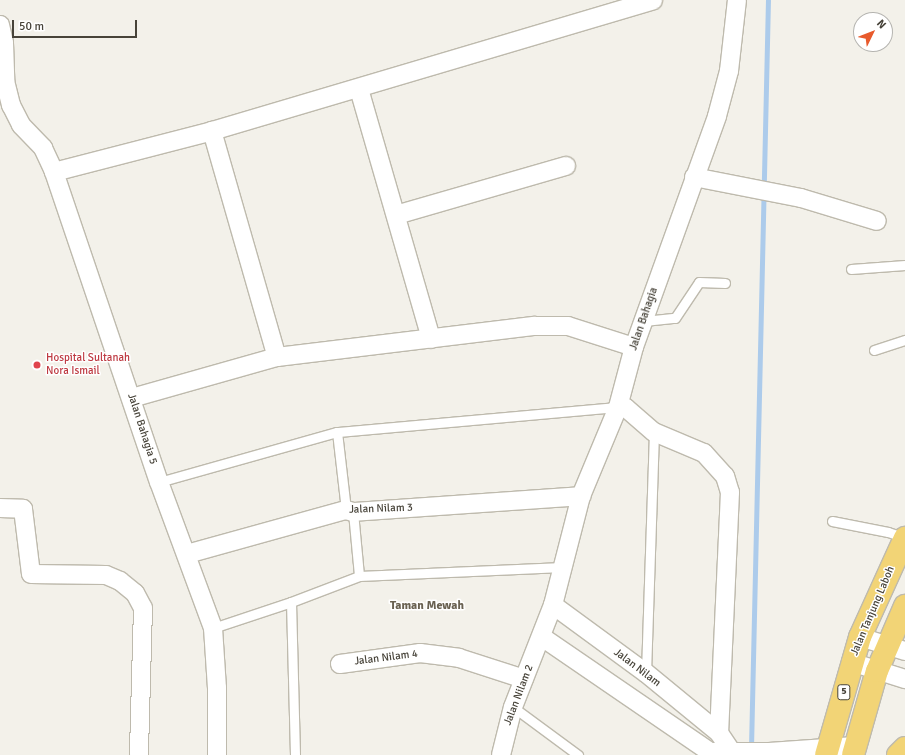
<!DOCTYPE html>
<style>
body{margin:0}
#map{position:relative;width:905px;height:755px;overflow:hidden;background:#f3f1ea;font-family:Signika,sans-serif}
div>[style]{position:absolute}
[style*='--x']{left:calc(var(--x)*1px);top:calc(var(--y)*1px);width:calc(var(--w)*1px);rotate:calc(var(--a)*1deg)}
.stream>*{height:5px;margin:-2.5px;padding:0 2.5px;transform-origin:2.5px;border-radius:2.5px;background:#accbeb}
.roads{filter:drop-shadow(1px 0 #bebaad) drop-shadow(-1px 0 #bebaad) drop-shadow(0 1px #bebaad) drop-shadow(0 -1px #bebaad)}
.lane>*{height:9px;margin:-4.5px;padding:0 4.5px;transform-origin:4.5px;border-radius:4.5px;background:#fff}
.street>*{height:18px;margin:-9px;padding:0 9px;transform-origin:9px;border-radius:9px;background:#fff}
.highway>*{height:22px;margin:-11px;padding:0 11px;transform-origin:11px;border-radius:11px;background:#f2d476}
.dots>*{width:11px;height:11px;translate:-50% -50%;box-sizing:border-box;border:2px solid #fff;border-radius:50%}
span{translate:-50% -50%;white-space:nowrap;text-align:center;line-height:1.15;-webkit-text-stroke:3px #fff;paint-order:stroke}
.shield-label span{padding:1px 3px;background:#fff;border:1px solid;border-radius:3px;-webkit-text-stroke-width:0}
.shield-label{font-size:10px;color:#474339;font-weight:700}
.street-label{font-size:11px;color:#474339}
.health-label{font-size:11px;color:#be3a42}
.left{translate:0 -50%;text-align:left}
.neighbourhood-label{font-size:12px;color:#696151;font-weight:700}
.north{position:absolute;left:853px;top:12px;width:40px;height:40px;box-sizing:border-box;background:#fff;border:1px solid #b5b4b0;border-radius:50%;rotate:47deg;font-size:11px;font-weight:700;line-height:16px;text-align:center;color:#474339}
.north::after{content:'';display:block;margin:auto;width:14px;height:18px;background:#e85a2c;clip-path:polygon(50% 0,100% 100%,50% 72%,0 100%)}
.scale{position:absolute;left:12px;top:20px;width:125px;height:18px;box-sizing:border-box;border:2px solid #474339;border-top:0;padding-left:5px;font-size:12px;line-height:14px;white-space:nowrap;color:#474339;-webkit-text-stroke:3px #fff;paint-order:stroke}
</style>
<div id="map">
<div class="stream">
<i style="--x:751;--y:748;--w:748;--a:-88.7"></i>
</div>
<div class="roads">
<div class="lane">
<i style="--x:851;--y:269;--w:54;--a:-4.2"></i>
<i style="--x:644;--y:321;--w:31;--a:-6"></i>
<i style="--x:675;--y:318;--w:43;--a:-56.3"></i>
<i style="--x:699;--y:282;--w:26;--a:2"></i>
<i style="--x:874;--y:350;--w:33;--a:-18"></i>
<i style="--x:337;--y:432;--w:79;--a:83.4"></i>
<i style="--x:159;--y:482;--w:185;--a:-15.7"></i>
<i style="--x:337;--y:432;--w:282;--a:-5.1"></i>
<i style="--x:353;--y:512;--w:64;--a:84.6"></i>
<i style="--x:832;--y:521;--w:57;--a:11.1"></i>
<i style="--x:888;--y:532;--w:18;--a:19"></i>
<i style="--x:291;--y:602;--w:153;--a:88.5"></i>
<i style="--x:213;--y:628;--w:82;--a:-18.4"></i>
<i style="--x:291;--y:602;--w:73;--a:-20.9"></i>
<i style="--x:359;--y:576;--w:204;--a:-2.5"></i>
<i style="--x:646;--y:673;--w:241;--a:-88.1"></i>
<i style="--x:513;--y:707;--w:81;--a:36.4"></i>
</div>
<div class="street">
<i style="--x:0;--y:25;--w:18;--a:77"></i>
<i style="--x:4;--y:43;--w:38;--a:88"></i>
<i style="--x:5;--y:81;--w:25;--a:76"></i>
<i style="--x:11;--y:105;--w:22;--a:63"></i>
<i style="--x:21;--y:125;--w:32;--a:46"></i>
<i style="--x:43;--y:148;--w:26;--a:65"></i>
<i style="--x:54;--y:172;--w:327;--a:71.3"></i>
<i style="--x:159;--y:482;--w:156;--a:69.7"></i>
<i style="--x:213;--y:628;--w:60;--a:86.2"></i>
<i style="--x:217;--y:688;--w:67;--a:90"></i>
<i style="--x:359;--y:89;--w:260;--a:73.9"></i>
<i style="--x:212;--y:131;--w:235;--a:74"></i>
<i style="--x:54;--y:172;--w:163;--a:-14.5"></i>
<i style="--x:212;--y:131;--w:460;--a:-16.5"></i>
<i style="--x:694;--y:177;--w:109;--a:11.1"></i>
<i style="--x:801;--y:198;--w:79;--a:16.8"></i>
<i style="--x:396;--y:215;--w:177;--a:-16.1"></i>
<i style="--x:132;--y:398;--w:151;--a:-15.8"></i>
<i style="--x:277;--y:357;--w:260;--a:-6.9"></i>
<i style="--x:535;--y:326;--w:33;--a:0"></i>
<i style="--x:568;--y:326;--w:69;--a:17.7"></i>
<i style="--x:618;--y:407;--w:8;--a:7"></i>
<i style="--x:626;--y:408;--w:37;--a:41"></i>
<i style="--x:654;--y:432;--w:54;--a:22.8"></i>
<i style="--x:704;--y:453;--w:31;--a:48"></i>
<i style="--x:725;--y:476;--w:17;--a:73"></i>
<i style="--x:730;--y:492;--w:241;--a:92.6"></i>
<i style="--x:719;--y:733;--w:22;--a:56"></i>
<i style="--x:0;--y:508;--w:23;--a:2"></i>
<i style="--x:23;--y:509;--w:65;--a:83"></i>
<i style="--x:31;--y:574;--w:75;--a:0.8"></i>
<i style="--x:106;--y:575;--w:15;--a:23"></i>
<i style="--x:120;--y:581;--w:19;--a:39"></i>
<i style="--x:135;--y:593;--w:17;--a:62"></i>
<i style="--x:143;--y:608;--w:147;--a:91.6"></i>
<i style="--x:187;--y:554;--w:165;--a:-15.5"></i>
<i style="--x:346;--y:510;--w:7;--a:16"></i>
<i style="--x:353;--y:512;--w:229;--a:-4"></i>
<i style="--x:553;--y:605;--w:115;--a:36.2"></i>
<i style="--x:646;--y:673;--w:94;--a:39.4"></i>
<i style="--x:542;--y:637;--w:204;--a:34.4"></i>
<i style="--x:710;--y:752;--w:59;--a:0"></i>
<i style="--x:769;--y:752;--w:86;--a:-4"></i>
<i style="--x:860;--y:637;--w:47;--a:17.3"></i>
<i style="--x:851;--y:662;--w:57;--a:17.5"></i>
<i style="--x:340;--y:664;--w:81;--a:-7.8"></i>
<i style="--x:420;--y:653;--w:39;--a:7"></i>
<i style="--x:459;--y:658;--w:68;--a:17.9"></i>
<i style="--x:501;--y:755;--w:49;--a:-76"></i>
<i style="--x:513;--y:707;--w:110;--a:-68.6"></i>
<i style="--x:553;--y:605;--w:113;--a:-75.6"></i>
<i style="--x:581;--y:496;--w:96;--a:-67.4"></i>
<i style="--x:618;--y:407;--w:62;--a:-75.1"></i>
<i style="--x:634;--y:347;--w:245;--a:-70.2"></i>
<i style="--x:717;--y:116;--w:47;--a:-75.1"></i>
<i style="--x:729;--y:71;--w:71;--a:-83.6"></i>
</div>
<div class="highway">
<i style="--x:826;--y:755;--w:123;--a:-73.9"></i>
<i style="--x:860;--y:637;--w:109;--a:-65.6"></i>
<i style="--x:853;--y:755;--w:87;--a:-74.1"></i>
<i style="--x:877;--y:671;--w:71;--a:-66.7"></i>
<i style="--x:898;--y:755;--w:10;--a:-45"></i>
</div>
</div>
<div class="dots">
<i style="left:37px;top:365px;background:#e0444e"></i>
</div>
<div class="shield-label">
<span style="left:844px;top:692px">5</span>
</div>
<div class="street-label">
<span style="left:644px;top:319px;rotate:-71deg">Jalan Bahagia</span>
<span style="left:142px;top:429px;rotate:72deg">Jalan Bahagia 5</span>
<span style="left:381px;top:509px;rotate:-2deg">Jalan Nilam 3</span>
<span style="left:873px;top:611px;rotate:-67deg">Jalan Tanjung Laboh</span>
<span style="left:386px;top:658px;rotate:-7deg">Jalan Nilam 4</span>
<span style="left:637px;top:668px;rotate:37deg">Jalan Nilam</span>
<span style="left:519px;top:695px;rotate:-69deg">Jalan Nilam 2</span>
</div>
<div class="health-label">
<span class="left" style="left:46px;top:365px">Hospital Sultanah<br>Nora Ismail</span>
</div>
<div class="neighbourhood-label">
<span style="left:427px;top:606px">Taman Mewah</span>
</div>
<div class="north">N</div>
<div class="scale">50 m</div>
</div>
